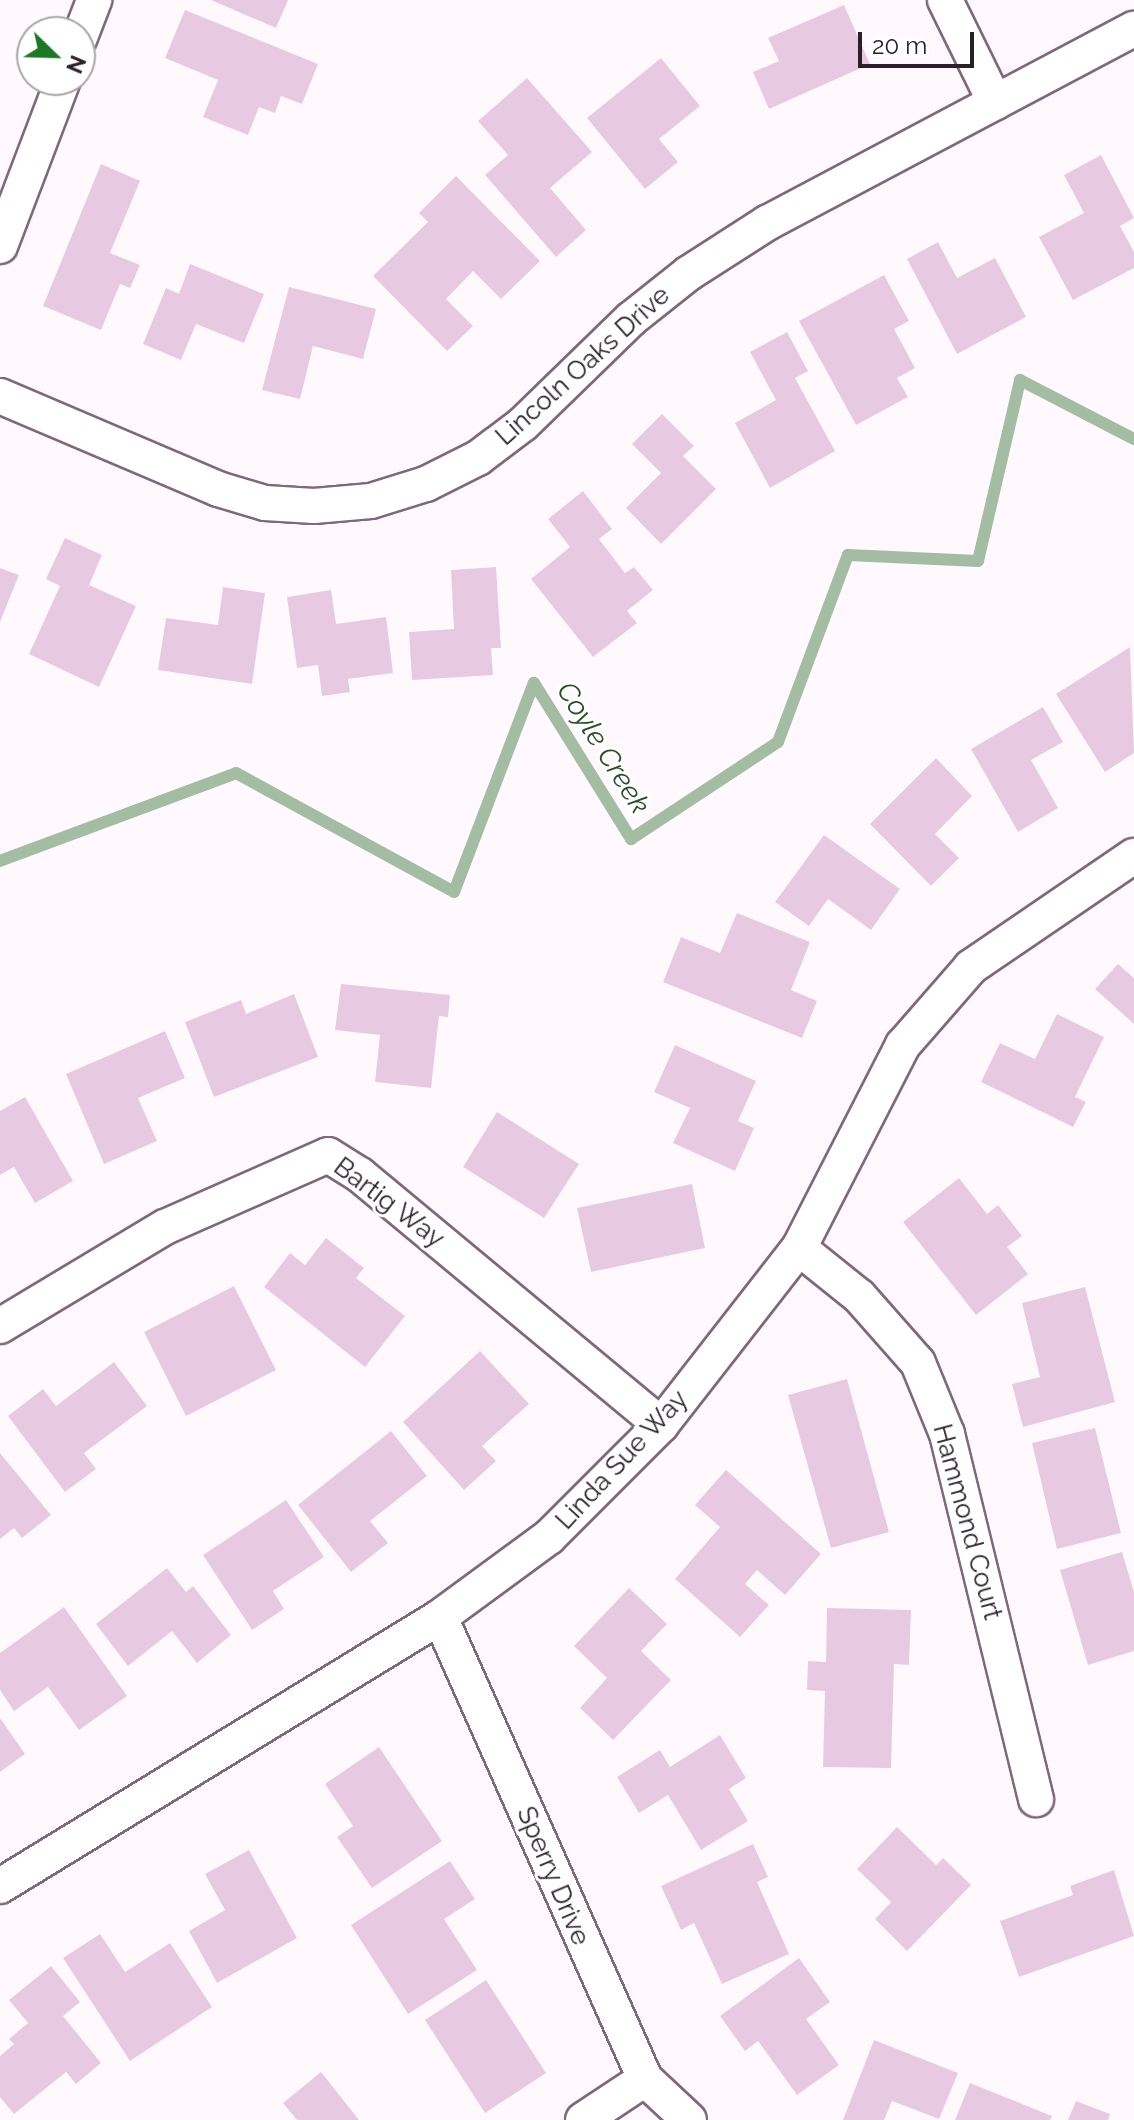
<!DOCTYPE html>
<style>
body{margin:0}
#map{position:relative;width:1134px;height:2120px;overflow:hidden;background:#fff9fe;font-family:Raleway,sans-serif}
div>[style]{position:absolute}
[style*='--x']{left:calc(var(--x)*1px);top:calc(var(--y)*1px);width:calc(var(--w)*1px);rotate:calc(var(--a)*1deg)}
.stream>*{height:12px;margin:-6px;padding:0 6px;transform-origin:6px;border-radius:6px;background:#a5bca4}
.building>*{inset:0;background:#e7cae2}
.roads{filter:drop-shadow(2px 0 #81677c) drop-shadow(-2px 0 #81677c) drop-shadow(0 2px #81677c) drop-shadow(0 -2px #81677c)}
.street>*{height:34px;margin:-17px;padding:0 17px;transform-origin:17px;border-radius:17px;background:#fff}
span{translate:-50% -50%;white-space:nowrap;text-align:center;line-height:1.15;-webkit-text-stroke:6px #fff;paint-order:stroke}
.street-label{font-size:26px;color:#2b2029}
.water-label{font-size:28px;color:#294d29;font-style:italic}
.north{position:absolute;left:16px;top:16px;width:80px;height:80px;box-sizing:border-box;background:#fff;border:2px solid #aaa6a9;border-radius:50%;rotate:113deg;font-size:22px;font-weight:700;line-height:32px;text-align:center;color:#2b2029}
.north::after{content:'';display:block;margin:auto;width:28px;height:36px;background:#1e7725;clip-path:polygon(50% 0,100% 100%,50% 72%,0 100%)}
.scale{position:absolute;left:858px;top:32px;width:116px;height:36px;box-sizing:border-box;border:4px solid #2b2029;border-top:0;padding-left:10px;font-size:24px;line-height:28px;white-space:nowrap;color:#2b2029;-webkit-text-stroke:6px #fff;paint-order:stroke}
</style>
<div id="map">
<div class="stream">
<i style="--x:0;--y:861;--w:252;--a:-20.4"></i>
<i style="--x:236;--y:773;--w:248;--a:28.6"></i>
<i style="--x:454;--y:892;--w:224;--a:-69.1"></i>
<i style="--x:534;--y:683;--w:184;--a:58.1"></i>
<i style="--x:631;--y:839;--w:176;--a:-33.4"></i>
<i style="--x:778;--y:742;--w:200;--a:-69.5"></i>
<i style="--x:848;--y:555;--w:130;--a:2.6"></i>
<i style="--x:978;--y:561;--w:186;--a:-76.9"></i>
<i style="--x:1020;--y:380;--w:128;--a:27.4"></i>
</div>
<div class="building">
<i style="clip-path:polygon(211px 0,288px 0,276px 28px)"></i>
<i style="clip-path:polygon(844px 5px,870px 64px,769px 109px,753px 72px,779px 61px,768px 38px)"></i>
<i style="clip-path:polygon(185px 10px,318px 64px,302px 104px,281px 96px,275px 113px,259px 107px,248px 135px,203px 117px,218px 80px,165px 58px)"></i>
<i style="clip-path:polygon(661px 58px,700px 106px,659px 139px,678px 162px,645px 189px,587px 118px)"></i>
<i style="clip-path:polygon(527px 78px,592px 152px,550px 188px,586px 230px,556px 257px,485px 175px,508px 155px,478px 121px)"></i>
<i style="clip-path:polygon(1101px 155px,1134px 218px,1120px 226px,1134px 252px,1134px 268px,1073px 300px,1039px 237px,1084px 213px,1064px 175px)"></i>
<i style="clip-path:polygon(101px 164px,140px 181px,110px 253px,140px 265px,130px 288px,120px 284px,101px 330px,43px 306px)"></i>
<i style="clip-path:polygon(456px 176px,540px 261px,501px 299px,473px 271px,446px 299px,473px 326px,447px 351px,373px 276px,428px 222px,419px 213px)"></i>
<i style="clip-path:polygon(938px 242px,957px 278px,995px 258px,1026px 317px,957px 354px,907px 259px)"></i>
<i style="clip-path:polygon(190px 264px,264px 294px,244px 343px,196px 324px,181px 360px,143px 344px,166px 288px,179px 294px)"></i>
<i style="clip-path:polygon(884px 275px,909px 321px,894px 329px,915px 368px,897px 378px,908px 397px,856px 425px,799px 321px)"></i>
<i style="clip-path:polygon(289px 287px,376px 309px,363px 359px,313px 346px,300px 399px,262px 390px)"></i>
<i style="clip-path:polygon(787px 332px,808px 371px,795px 378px,835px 451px,770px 488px,735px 423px,776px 400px,750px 352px)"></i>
<i style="clip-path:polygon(662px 414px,694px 446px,683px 456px,716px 489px,661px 544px,626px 508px,661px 473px,632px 444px)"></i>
<i style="clip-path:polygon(583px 491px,612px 529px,599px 539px,625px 573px,634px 567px,653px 590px,627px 611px,637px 623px,593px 657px,531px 579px,570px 547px,548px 519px)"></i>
<i style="clip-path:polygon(65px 538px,102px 555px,89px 585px,136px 606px,99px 687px,29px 654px,60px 586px,46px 579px)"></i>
<i style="clip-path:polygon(496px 567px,501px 648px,491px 648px,493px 675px,412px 680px,409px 632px,454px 629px,451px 570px)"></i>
<i style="clip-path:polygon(0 568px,19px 575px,0 622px)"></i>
<i style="clip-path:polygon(223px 587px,265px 593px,252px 684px,158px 670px,166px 618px,218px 625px)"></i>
<i style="clip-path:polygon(331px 590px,336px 624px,386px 617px,393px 673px,348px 679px,350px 692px,322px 696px,318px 665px,297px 668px,287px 597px)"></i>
<i style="clip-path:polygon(1130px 647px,1134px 753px,1105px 772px,1056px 694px)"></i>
<i style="clip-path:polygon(1043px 707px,1063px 742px,1031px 760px,1058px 808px,1018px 832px,971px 749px)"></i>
<i style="clip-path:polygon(936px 758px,972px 796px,935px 834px,959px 858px,931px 886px,870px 824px)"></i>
<i style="clip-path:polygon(824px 835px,900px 889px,871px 930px,828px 899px,809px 926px,775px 902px)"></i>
<i style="clip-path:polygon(737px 913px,810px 942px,791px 990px,817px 1001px,802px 1038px,663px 982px,681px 937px,720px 953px)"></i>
<i style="clip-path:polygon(1118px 964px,1134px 978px,1134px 1024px,1095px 989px)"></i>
<i style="clip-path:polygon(341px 984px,450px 995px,448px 1017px,439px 1016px,431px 1088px,375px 1082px,380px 1035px,335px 1030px)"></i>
<i style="clip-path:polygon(294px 994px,318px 1057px,214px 1097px,185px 1022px,241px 1000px,246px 1014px)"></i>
<i style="clip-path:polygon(1057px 1014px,1104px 1037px,1075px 1097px,1086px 1102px,1073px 1127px,981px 1082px,1000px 1043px,1035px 1059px)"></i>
<i style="clip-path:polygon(165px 1031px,185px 1078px,138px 1098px,157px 1141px,104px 1164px,66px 1074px)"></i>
<i style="clip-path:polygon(675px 1045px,756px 1081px,738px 1121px,754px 1128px,735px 1171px,673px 1143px,690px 1108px,654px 1092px)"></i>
<i style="clip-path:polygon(25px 1097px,73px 1181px,35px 1203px,14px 1167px,0 1175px,0 1111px)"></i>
<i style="clip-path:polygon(497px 1112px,579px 1164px,544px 1218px,463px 1167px)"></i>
<i style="clip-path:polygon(959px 1178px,987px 1214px,998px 1205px,1022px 1236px,1007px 1247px,1028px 1274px,976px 1315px,903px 1222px)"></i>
<i style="clip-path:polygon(692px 1184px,705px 1248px,591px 1272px,577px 1208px)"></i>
<i style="clip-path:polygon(326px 1238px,364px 1268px,356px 1278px,405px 1316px,365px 1367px,264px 1287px,290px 1253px,305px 1265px)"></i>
<i style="clip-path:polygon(234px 1286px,276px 1370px,186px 1416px,144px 1332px)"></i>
<i style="clip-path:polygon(1085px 1287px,1115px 1402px,1023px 1427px,1012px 1384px,1040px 1377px,1022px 1303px)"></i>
<i style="clip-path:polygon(480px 1351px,529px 1404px,482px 1446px,496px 1461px,464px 1490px,403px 1422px)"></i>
<i style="clip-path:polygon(114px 1362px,147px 1406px,84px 1453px,96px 1469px,65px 1492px,8px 1416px,43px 1389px,56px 1406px)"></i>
<i style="clip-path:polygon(847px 1379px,889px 1532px,831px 1548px,788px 1395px)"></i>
<i style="clip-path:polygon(1095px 1428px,1121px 1533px,1057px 1549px,1032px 1443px)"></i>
<i style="clip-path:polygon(391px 1431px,427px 1476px,370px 1521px,388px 1543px,351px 1572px,298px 1505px)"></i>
<i style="clip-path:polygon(0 1453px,51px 1515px,22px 1538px,14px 1528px,0 1539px)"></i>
<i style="clip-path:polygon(726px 1470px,821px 1554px,785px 1595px,757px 1570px,745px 1584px,769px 1605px,740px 1637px,675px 1579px,720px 1527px,695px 1505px)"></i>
<i style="clip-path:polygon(286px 1500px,324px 1557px,273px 1591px,284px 1609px,252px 1630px,203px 1555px)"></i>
<i style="clip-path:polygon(1122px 1552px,1134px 1592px,1134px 1651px,1088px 1665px,1060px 1570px)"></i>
<i style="clip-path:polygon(167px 1568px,186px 1592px,193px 1586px,231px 1635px,197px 1663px,172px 1631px,128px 1666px,96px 1624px)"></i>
<i style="clip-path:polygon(629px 1588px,667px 1624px,641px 1651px,671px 1680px,613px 1740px,580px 1708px,607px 1678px,574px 1646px)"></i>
<i style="clip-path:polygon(64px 1607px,127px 1696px,79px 1730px,48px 1687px,14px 1711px,0 1690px,0 1653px)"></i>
<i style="clip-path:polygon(827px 1608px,911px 1610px,909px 1665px,894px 1664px,891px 1768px,823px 1767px,825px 1691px,807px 1690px,808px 1661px,826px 1662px)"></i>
<i style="clip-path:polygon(0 1718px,25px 1754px,0 1772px)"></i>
<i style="clip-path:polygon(720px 1735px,746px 1778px,729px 1789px,748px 1821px,701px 1850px,668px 1795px,639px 1813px,617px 1777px,660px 1750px,670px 1767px)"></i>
<i style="clip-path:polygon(379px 1747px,442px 1841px,372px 1888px,337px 1837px,353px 1826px,325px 1784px)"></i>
<i style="clip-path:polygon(897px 1827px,936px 1865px,943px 1858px,971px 1885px,907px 1951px,875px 1919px,891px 1902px,857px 1869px)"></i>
<i style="clip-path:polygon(753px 1844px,768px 1877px,757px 1882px,789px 1954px,722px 1984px,694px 1923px,681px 1930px,661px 1886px)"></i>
<i style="clip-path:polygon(249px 1850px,297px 1938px,217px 1983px,189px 1931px,225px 1910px,205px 1874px)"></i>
<i style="clip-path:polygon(450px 1861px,475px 1899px,444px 1919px,477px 1970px,408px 2014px,351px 1925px)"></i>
<i style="clip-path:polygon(1114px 1870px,1134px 1936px,1019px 1977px,1000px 1921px,1073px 1895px,1070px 1886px)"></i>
<i style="clip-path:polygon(100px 1934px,125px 1972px,170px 1943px,212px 2007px,130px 2061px,63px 1958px)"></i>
<i style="clip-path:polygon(799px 1958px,830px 2002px,806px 2019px,839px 2065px,797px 2095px,758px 2041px,745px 2051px,720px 2016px)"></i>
<i style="clip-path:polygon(51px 1966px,80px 2002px,63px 2016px,101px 2063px,76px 2084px,66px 2072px,14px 2114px,0 2097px,0 2056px,14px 2044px,9px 2039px,28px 2023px,9px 2000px)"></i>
<i style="clip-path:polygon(486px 1980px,546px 2073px,485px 2113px,425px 2020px)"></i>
<i style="clip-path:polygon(874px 2040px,958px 2073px,939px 2119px,892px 2101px,884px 2120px,843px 2120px)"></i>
<i style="clip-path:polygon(321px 2072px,359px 2120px,297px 2120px,283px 2103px)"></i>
<i style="clip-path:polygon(970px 2083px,1052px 2116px,1050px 2120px,955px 2120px)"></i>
<i style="clip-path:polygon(1076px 2101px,1110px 2114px,1108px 2120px,1068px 2120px)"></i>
</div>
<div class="roads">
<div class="street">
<i style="--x:945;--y:0;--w:114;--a:63.9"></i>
<i style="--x:80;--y:37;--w:40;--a:-69"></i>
<i style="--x:0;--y:246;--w:178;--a:-69.2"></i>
<i style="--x:0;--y:396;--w:237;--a:23.1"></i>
<i style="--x:218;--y:489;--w:49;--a:16.6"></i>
<i style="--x:265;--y:503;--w:49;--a:3.5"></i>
<i style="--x:314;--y:506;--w:57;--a:-5"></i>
<i style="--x:371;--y:501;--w:58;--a:-17.2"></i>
<i style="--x:426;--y:484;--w:58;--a:-26.6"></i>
<i style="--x:478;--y:458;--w:56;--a:-37.1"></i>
<i style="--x:523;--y:424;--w:151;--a:-44.2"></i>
<i style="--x:631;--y:319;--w:74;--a:-38.4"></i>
<i style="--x:689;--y:273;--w:93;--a:-32.7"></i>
<i style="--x:767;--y:223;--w:415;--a:-27.9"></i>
<i style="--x:799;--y:1248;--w:77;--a:38.7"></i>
<i style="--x:859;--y:1296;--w:89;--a:48.6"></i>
<i style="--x:918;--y:1363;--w:77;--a:67.8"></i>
<i style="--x:947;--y:1434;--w:376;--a:76.3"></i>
<i style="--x:0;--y:1326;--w:192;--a:-31"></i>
<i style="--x:165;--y:1227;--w:178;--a:-23.8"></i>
<i style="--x:328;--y:1155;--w:38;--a:32"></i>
<i style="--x:360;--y:1175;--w:391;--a:39.7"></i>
<i style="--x:440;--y:1617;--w:505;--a:66.07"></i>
<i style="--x:645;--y:2079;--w:60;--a:43"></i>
<i style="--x:0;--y:1886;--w:516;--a:-31.44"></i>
<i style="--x:440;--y:1617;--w:135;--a:-36.3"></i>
<i style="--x:549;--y:1537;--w:158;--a:-45"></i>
<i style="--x:661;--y:1425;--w:224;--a:-52.1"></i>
<i style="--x:799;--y:1248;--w:228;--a:-62.9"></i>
<i style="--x:903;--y:1045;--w:103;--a:-48.9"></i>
<i style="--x:971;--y:967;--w:197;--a:-34.3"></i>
<i style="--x:583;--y:2120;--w:74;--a:-33.5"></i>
</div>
</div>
<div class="street-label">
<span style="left:583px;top:366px;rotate:-42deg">Lincoln Oaks Drive</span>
<span style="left:389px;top:1203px;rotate:37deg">Bartig Way</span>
<span style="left:622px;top:1460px;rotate:-47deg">Linda Sue Way</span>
<span style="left:967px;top:1522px;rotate:75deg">Hammond Court</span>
<span style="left:553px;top:1876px;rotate:67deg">Sperry Drive</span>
</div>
<div class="water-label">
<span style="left:603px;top:748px;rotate:58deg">Coyle Creek</span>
</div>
<div class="north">N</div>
<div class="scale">20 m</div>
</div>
